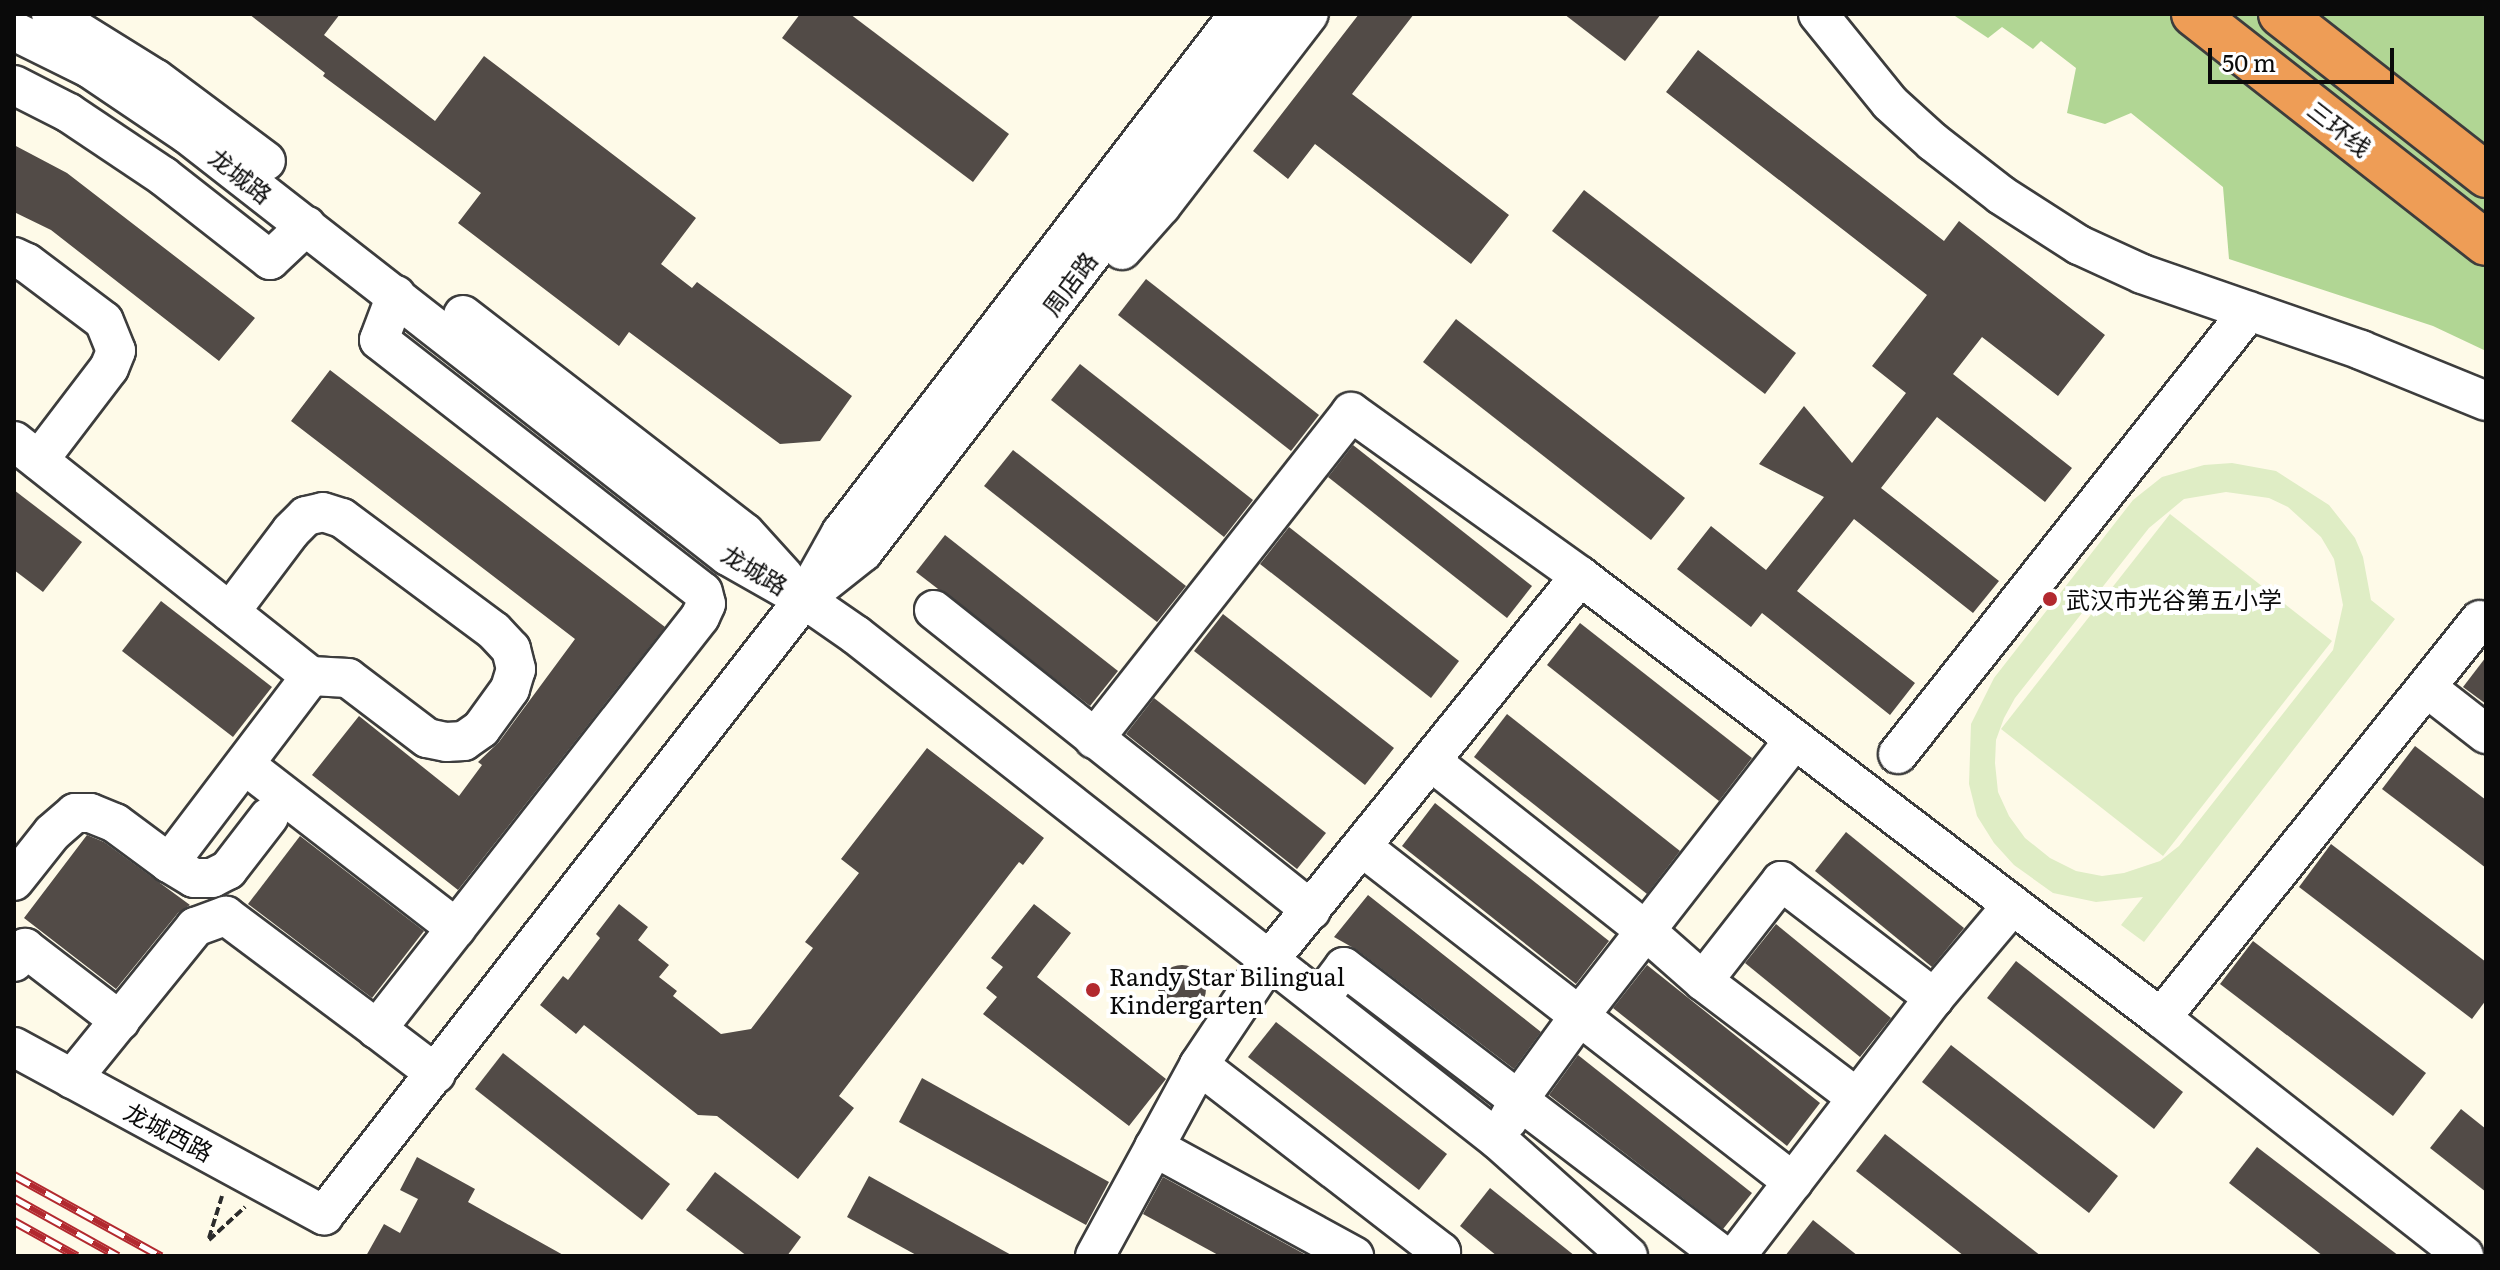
<!DOCTYPE html>
<meta charset="utf-8">
<style>
body{margin:0}
#map{position:relative;width:2500px;height:1270px;overflow:hidden;background:#fefae8;font-family:Literata,"Noto Sans SC",serif}
div>[style]{position:absolute}
[style*='--x']{left:calc(var(--x)*1px);top:calc(var(--y)*1px);width:calc(var(--w)*1px);rotate:calc(var(--a)*1deg)}
.forest>*{inset:0;background:#b1d694}
.pitch>*{inset:0;background:#dfedc5}
.building>*{inset:0;background:#524b47}
.round{border-radius:50%}
.path>*{height:4px;margin-top:-2px;transform-origin:0;background:repeating-linear-gradient(90deg,#2c2c2c 0 8px,transparent 0 12px)}
.roads{filter:drop-shadow(2px 0 #3d3d3d) drop-shadow(-2px 0 #3d3d3d) drop-shadow(0 2px #3d3d3d) drop-shadow(0 -2px #3d3d3d)}
.minor>*{height:38px;margin:-19px;padding:0 19px;transform-origin:19px;border-radius:19px;background:#fff}
.highway>*{height:44px;margin:-22px;padding:0 22px;transform-origin:22px;border-radius:22px;background:#ee9d56}
.rail>*{height:9px;margin-top:-4.5px;transform-origin:0;background:repeating-linear-gradient(90deg,#fff 0 18px,#b2292f 0 36px);box-sizing:border-box;border-block:2px solid #b2292f}
.dots>*{width:22px;height:22px;translate:-50% -50%;box-sizing:border-box;border:4px solid #fff;border-radius:50%}
span{translate:-50% -50%;white-space:nowrap;text-align:center;line-height:1.15;-webkit-text-stroke:8px #fff;paint-order:stroke}
.street-label{font-size:24px;color:#0a0a0a}
.poi-label{font-size:24px;color:#0a0a0a}
.left{translate:0 -50%;text-align:left}
.frame{position:absolute;inset:0;border:16px solid #0a0a0a;pointer-events:none}
.scale{position:absolute;left:2208px;top:48px;width:186px;height:36px;box-sizing:border-box;border:4px solid #0a0a0a;border-top:0;padding-left:10px;font-size:24px;line-height:28px;white-space:nowrap;color:#0a0a0a;-webkit-text-stroke:6px #fff;paint-order:stroke}
</style>
<div id="map">
<div class="forest">
<i style="clip-path:polygon(1952px 14px,2486px 14px,2486px 351px,2433px 326px,2229px 259px,2223px 187px,2131px 113px,2105px 124px,2067px 113px,2076px 68px,2041px 41px,2033px 49px,2002px 27px,1988px 38px)"></i>
</div>
<div class="pitch">
<i style="clip-path:polygon(evenodd,2232px 463px,2276px 471px,2329px 505px,2355px 538px,2363px 557px,2371px 600px,2395px 619px,2144px 942px,2121px 925px,2143px 897px,2096px 902px,2053px 893px,2014px 865px,1994px 843px,1977px 816px,1969px 784px,1971px 724px,1994px 678px,2133px 500px,2162px 477px,2204px 465px,2232px 463px,2226px 492px,2269px 498px,2288px 507px,2321px 537px,2334px 559px,2343px 605px,2333px 650px,2179px 846px,2160px 861px,2124px 873px,2102px 876px,2076px 871px,2050px 858px,2025px 838px,2009px 816px,1998px 792px,1995px 763px,1996px 740px,2004px 718px,2015px 698px,2149px 528px,2184px 499px,2226px 492px)"></i>
<i style="clip-path:polygon(2170px 514px,2332px 641px,2163px 856px,2001px 729px)"></i>
</div>
<div class="building">
<i style="clip-path:polygon(249px 14px,340px 14px,324px 35px,435px 121px,484px 56px,696px 218px,661px 264px,692px 288px,697px 282px,852px 396px,820px 441px,780px 444px,629px 332px,619px 346px,458px 223px,481px 193px,323px 76px,325px 73px)"></i>
<i style="clip-path:polygon(800px 14px,850px 14px,1009px 134px,973px 182px,782px 38px)"></i>
<i style="clip-path:polygon(1359px 14px,1414px 14px,1352px 94px,1509px 215px,1471px 264px,1315px 144px,1288px 179px,1253px 151px)"></i>
<i style="clip-path:polygon(1564px 14px,1661px 14px,1625px 61px)"></i>
<i style="clip-path:polygon(1698px 50px,1944px 241px,1959px 221px,2105px 335px,2058px 396px,1982px 337px,1953px 374px,2072px 468px,2045px 502px,1937px 417px,1881px 488px,1999px 581px,1973px 613px,1854px 519px,1797px 591px,1915px 683px,1890px 715px,1762px 613px,1751px 627px,1677px 569px,1711px 526px,1766px 570px,1824px 497px,1759px 464px,1804px 406px,1852px 463px,1906px 393px,1872px 366px,1927px 295px,1666px 92px)"></i>
<i style="clip-path:polygon(14px 145px,67px 173px,255px 318px,219px 361px,51px 230px,14px 212px)"></i>
<i style="clip-path:polygon(1584px 190px,1796px 353px,1765px 394px,1552px 231px)"></i>
<i style="clip-path:polygon(1146px 279px,1319px 415px,1291px 451px,1118px 315px)"></i>
<i style="clip-path:polygon(1456px 319px,1685px 498px,1651px 540px,1423px 362px)"></i>
<i style="clip-path:polygon(1080px 364px,1253px 500px,1224px 537px,1051px 400px)"></i>
<i style="clip-path:polygon(330px 370px,665px 627px,458px 890px,312px 775px,359px 716px,459px 796px,482px 765px,478px 762px,499px 742px,575px 639px,291px 421px)"></i>
<i style="clip-path:polygon(1353px 445px,1532px 586px,1507px 618px,1328px 477px)"></i>
<i style="clip-path:polygon(1013px 450px,1186px 586px,1157px 622px,984px 486px)"></i>
<i style="clip-path:polygon(14px 490px,82px 542px,43px 592px,14px 570px)"></i>
<i style="clip-path:polygon(1289px 527px,1459px 661px,1431px 698px,1260px 564px)"></i>
<i style="clip-path:polygon(945px 535px,1118px 671px,1090px 706px,916px 572px)"></i>
<i style="clip-path:polygon(161px 601px,272px 687px,233px 737px,122px 651px)"></i>
<i style="clip-path:polygon(1223px 614px,1394px 748px,1365px 785px,1194px 651px)"></i>
<i style="clip-path:polygon(1580px 623px,1752px 758px,1719px 801px,1547px 665px)"></i>
<i style="clip-path:polygon(2486px 657px,2486px 704px,2463px 687px)"></i>
<i style="clip-path:polygon(1154px 698px,1326px 833px,1297px 869px,1126px 734px)"></i>
<i style="clip-path:polygon(1507px 714px,1680px 851px,1647px 894px,1474px 757px)"></i>
<i style="clip-path:polygon(2415px 746px,2486px 800px,2486px 868px,2382px 789px)"></i>
<i style="clip-path:polygon(927px 748px,1044px 838px,1023px 865px,1019px 862px,839px 1096px,854px 1108px,798px 1179px,717px 1116px,698px 1115px,584px 1025px,576px 1034px,540px 1005px,563px 976px,568px 980px,600px 938px,596px 934px,619px 904px,648px 927px,638px 940px,669px 965px,659px 977px,677px 991px,673px 996px,721px 1034px,751px 1029px,813px 948px,805px 942px,859px 873px,841px 859px)"></i>
<i style="clip-path:polygon(1435px 803px,1609px 941px,1576px 984px,1402px 846px)"></i>
<i style="clip-path:polygon(1846px 832px,1964px 928px,1932px 967px,1815px 871px)"></i>
<i style="clip-path:polygon(87px 835px,104px 842px,190px 905px,178px 913px,116px 989px,24px 918px)"></i>
<i style="clip-path:polygon(300px 836px,424px 931px,372px 998px,248px 904px)"></i>
<i style="clip-path:polygon(2331px 844px,2486px 962px,2486px 1000px,2472px 1019px,2299px 887px)"></i>
<i style="clip-path:polygon(1368px 895px,1541px 1032px,1514px 1069px,1357px 950px,1334px 937px)"></i>
<i style="clip-path:polygon(1034px 904px,1071px 933px,1037px 977px,1166px 1079px,1129px 1126px,983px 1014px,997px 997px,986px 988px,1003px 967px,991px 958px)"></i>
<i style="clip-path:polygon(1776px 924px,1891px 1018px,1860px 1057px,1745px 963px)"></i>
<i style="clip-path:polygon(2253px 941px,2426px 1073px,2393px 1116px,2220px 984px)"></i>
<i style="clip-path:polygon(2016px 961px,2183px 1092px,2154px 1129px,1987px 998px)"></i>
<i style="clip-path:polygon(1647px 965px,1820px 1103px,1787px 1146px,1613px 1008px)"></i>
<i class="round" style="left:1158px;top:965px;width:48px;height:48px"></i>
<i style="clip-path:polygon(1276px 1022px,1447px 1154px,1419px 1190px,1248px 1057px)"></i>
<i style="clip-path:polygon(1951px 1045px,2118px 1176px,2089px 1213px,1922px 1082px)"></i>
<i style="clip-path:polygon(503px 1053px,670px 1184px,642px 1220px,475px 1089px)"></i>
<i style="clip-path:polygon(1578px 1055px,1752px 1193px,1723px 1229px,1549px 1095px)"></i>
<i style="clip-path:polygon(922px 1078px,1109px 1182px,1086px 1225px,899px 1122px)"></i>
<i style="clip-path:polygon(2461px 1109px,2486px 1129px,2486px 1192px,2430px 1148px)"></i>
<i style="clip-path:polygon(1885px 1134px,2041px 1256px,1964px 1256px,1856px 1171px)"></i>
<i style="clip-path:polygon(2257px 1147px,2399px 1256px,2323px 1256px,2229px 1183px)"></i>
<i style="clip-path:polygon(417px 1157px,475px 1189px,468px 1202px,565px 1256px,366px 1256px,384px 1224px,400px 1233px,418px 1199px,400px 1190px)"></i>
<i style="clip-path:polygon(715px 1172px,801px 1237px,787px 1256px,747px 1256px,686px 1210px)"></i>
<i style="clip-path:polygon(869px 1176px,1013px 1256px,918px 1256px,847px 1217px)"></i>
<i style="clip-path:polygon(1163px 1177px,1308px 1256px,1220px 1256px,1143px 1214px)"></i>
<i style="clip-path:polygon(1490px 1188px,1575px 1256px,1497px 1256px,1460px 1226px)"></i>
<i style="clip-path:polygon(1813px 1220px,1858px 1256px,1785px 1256px)"></i>
</div>
<div class="path">
<i style="--x:209;--y:1238;--w:44;--a:-72.8"></i>
<i style="--x:209;--y:1240;--w:49;--a:-42.5"></i>
</div>
<div class="roads">
<div class="minor">
<i style="--x:51;--y:14;--w:123;--a:31.8"></i>
<i style="--x:156;--y:79;--w:137;--a:36.7"></i>
<i style="--x:1818;--y:14;--w:114;--a:51"></i>
<i style="--x:1890;--y:103;--w:58;--a:42.2"></i>
<i style="--x:1933;--y:142;--w:86;--a:37.9"></i>
<i style="--x:2001;--y:195;--w:93;--a:32.7"></i>
<i style="--x:2079;--y:245;--w:69;--a:24.7"></i>
<i style="--x:2142;--y:274;--w:232;--a:19.1"></i>
<i style="--x:2361;--y:350;--w:135;--a:22.2"></i>
<i style="--x:14;--y:31;--w:84;--a:26.3"></i>
<i style="--x:89;--y:68;--w:118;--a:34"></i>
<i style="--x:187;--y:134;--w:686;--a:37.96"></i>
<i style="--x:728;--y:556;--w:87;--a:29.5"></i>
<i style="--x:804;--y:599;--w:63;--a:34.7"></i>
<i style="--x:856;--y:635;--w:817;--a:38.19"></i>
<i style="--x:1498;--y:1140;--w:174;--a:41.7"></i>
<i style="--x:14;--y:85;--w:62;--a:27"></i>
<i style="--x:69;--y:113;--w:113;--a:33.8"></i>
<i style="--x:163;--y:176;--w:136;--a:38.1"></i>
<i style="--x:270;--y:260;--w:50;--a:-43.4"></i>
<i style="--x:1122;--y:250;--w:59;--a:-48.4"></i>
<i style="--x:1161;--y:206;--w:242;--a:-52.4"></i>
<i style="--x:14;--y:257;--w:14;--a:25"></i>
<i style="--x:27;--y:263;--w:96;--a:37"></i>
<i style="--x:104;--y:321;--w:32;--a:68"></i>
<i style="--x:116;--y:351;--w:18;--a:112"></i>
<i style="--x:109;--y:368;--w:116;--a:127.3"></i>
<i style="--x:396;--y:295;--w:48;--a:110.7"></i>
<i style="--x:379;--y:340;--w:410;--a:37.9"></i>
<i style="--x:703;--y:592;--w:12;--a:76"></i>
<i style="--x:706;--y:604;--w:14;--a:115"></i>
<i style="--x:700;--y:617;--w:524;--a:128.1"></i>
<i style="--x:377;--y:1029;--w:74;--a:37.3"></i>
<i style="--x:463;--y:315;--w:356;--a:37.7"></i>
<i style="--x:745;--y:533;--w:58;--a:47.8"></i>
<i style="--x:14;--y:441;--w:379;--a:38.4"></i>
<i style="--x:311;--y:676;--w:235;--a:127.2"></i>
<i style="--x:169;--y:863;--w:67;--a:-143.5"></i>
<i style="--x:115;--y:823;--w:27;--a:-158"></i>
<i style="--x:90;--y:813;--w:15;--a:180"></i>
<i style="--x:75;--y:813;--w:30;--a:139"></i>
<i style="--x:52;--y:833;--w:61;--a:128.4"></i>
<i style="--x:820;--y:586;--w:55;--a:-38.3"></i>
<i style="--x:863;--y:552;--w:678;--a:-52.49"></i>
<i style="--x:934;--y:610;--w:482;--a:38.5"></i>
<i style="--x:230;--y:612;--w:101;--a:-53"></i>
<i style="--x:291;--y:531;--w:21;--a:-45"></i>
<i style="--x:306;--y:516;--w:17;--a:-13"></i>
<i style="--x:323;--y:512;--w:20;--a:18"></i>
<i style="--x:342;--y:518;--w:189;--a:36.6"></i>
<i style="--x:494;--y:631;--w:25;--a:47"></i>
<i style="--x:511;--y:649;--w:21;--a:76"></i>
<i style="--x:516;--y:669;--w:21;--a:107"></i>
<i style="--x:510;--y:689;--w:49;--a:125.9"></i>
<i style="--x:481;--y:729;--w:21;--a:145"></i>
<i style="--x:464;--y:741;--w:18;--a:177"></i>
<i style="--x:446;--y:742;--w:19;--a:-168"></i>
<i style="--x:427;--y:738;--w:99;--a:-142.8"></i>
<i style="--x:348;--y:678;--w:37;--a:-177"></i>
<i style="--x:2427;--y:688;--w:75;--a:37.9"></i>
<i style="--x:1094;--y:739;--w:416;--a:-51.8"></i>
<i style="--x:1351;--y:412;--w:282;--a:35.6"></i>
<i style="--x:1580;--y:576;--w:730;--a:37.26"></i>
<i style="--x:2161;--y:1018;--w:385;--a:38.1"></i>
<i style="--x:1898;--y:754;--w:565;--a:-51.61"></i>
<i style="--x:1432;--y:762;--w:273;--a:38.3"></i>
<i style="--x:1646;--y:931;--w:76;--a:41.3"></i>
<i style="--x:1703;--y:981;--w:193;--a:37.2"></i>
<i style="--x:245;--y:765;--w:267;--a:37.7"></i>
<i style="--x:1362;--y:847;--w:546;--a:37.86"></i>
<i style="--x:169;--y:863;--w:29;--a:31"></i>
<i style="--x:194;--y:878;--w:18;--a:0"></i>
<i style="--x:212;--y:878;--w:18;--a:-27"></i>
<i style="--x:228;--y:870;--w:67;--a:-52.3"></i>
<i style="--x:14;--y:962;--w:18;--a:-52"></i>
<i style="--x:25;--y:948;--w:120;--a:37.5"></i>
<i style="--x:1703;--y:981;--w:127;--a:-52"></i>
<i style="--x:1781;--y:881;--w:193;--a:37.4"></i>
<i style="--x:1320;--y:999;--w:40;--a:-53"></i>
<i style="--x:1344;--y:967;--w:477;--a:37.3"></i>
<i style="--x:2161;--y:1018;--w:510;--a:-51.29"></i>
<i style="--x:14;--y:1047;--w:353;--a:28.5"></i>
<i style="--x:324;--y:1215;--w:781;--a:-52.07"></i>
<i style="--x:804;--y:599;--w:76;--a:-60.7"></i>
<i style="--x:841;--y:533;--w:654;--a:-52.52"></i>
<i style="--x:1199;--y:1065;--w:306;--a:37.7"></i>
<i style="--x:1441;--y:1252;--w:4;--a:117"></i>
<i style="--x:72;--y:1079;--w:196;--a:-51"></i>
<i style="--x:195;--y:927;--w:33;--a:-20"></i>
<i style="--x:226;--y:916;--w:189;--a:36.8"></i>
<i style="--x:1508;--y:1120;--w:24;--a:-62"></i>
<i style="--x:1519;--y:1099;--w:104;--a:-54"></i>
<i style="--x:1580;--y:1015;--w:348;--a:-52.1"></i>
<i style="--x:1154;--y:1147;--w:228;--a:28.6"></i>
<i style="--x:1095;--y:1256;--w:217;--a:-61.4"></i>
<i style="--x:1199;--y:1065;--w:128;--a:-56.2"></i>
<i style="--x:1270;--y:959;--w:493;--a:-51"></i>
<i style="--x:1736;--y:1256;--w:325;--a:-52.5"></i>
<i style="--x:1934;--y:998;--w:119;--a:-49.8"></i>
</div>
<div class="highway">
<i style="--x:2194;--y:14;--w:371;--a:38.1"></i>
<i style="--x:2281;--y:14;--w:261;--a:38.1"></i>
</div>
</div>
<div class="rail">
<i style="--x:14;--y:1175;--w:168;--a:28.9"></i>
<i style="--x:14;--y:1198;--w:119;--a:29.1"></i>
<i style="--x:14;--y:1221;--w:72;--a:29.1"></i>
</div>
<div class="dots">
<i style="left:2050px;top:599px;background:#b2292f"></i>
<i style="left:1093px;top:990px;background:#b2292f"></i>
</div>
<div class="street-label">
<span style="left:2340px;top:128px;rotate:38deg">三环线</span>
<span style="left:241px;top:175px;rotate:38deg">龙城路</span>
<span style="left:1069px;top:283px;rotate:-53deg">周店路</span>
<span style="left:755px;top:569px;rotate:31deg">龙城路</span>
<span style="left:169px;top:1131px;rotate:28deg">龙城西路</span>
</div>
<div class="poi-label">
<span class="left" style="left:2066px;top:599px">武汉市光谷第五小学</span>
<span class="left" style="left:1109px;top:990px">Randy Star Bilingual<br>Kindergarten</span>
</div>
<div class="frame"></div>
<div class="scale">50 m</div>
</div>
